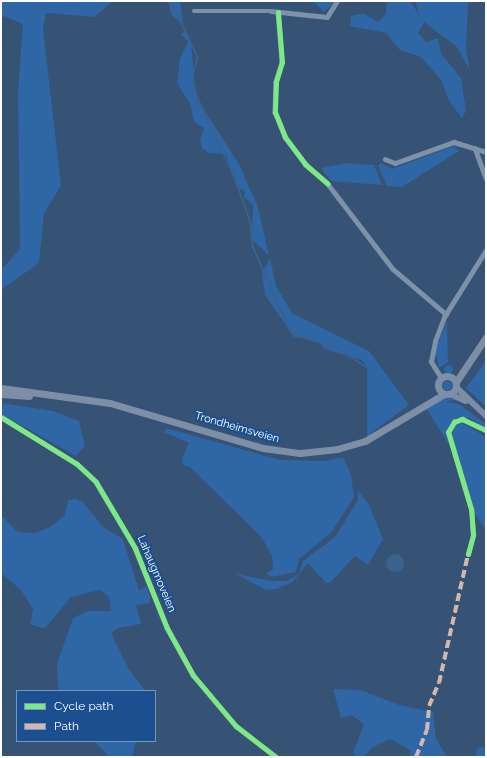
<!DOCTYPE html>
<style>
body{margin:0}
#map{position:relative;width:487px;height:758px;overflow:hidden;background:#365274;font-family:Raleway,sans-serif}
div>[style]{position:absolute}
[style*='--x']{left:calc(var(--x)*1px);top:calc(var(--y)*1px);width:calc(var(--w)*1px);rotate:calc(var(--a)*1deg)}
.green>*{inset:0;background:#2f66a5}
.round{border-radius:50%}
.water>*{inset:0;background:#3b618d}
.stream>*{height:1.5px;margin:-0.75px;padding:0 0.75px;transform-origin:0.75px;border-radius:0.75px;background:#3b618d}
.street>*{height:4.5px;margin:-2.25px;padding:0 2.25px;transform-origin:2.25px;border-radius:2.25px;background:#7d92a8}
.secondary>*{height:6px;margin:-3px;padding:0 3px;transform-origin:3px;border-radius:3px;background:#798da4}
.primary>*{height:7px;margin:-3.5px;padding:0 3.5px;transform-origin:3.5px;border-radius:3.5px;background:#7d8ea7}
.primary>.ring{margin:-3.5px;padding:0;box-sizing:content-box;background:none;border:7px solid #7d8ea7;border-radius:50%}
.quiet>*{height:4px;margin-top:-2px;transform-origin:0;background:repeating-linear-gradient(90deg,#d1b7ad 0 8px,transparent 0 12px)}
.cycleway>*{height:5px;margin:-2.5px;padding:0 2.5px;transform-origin:2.5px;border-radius:2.5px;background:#7ce984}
span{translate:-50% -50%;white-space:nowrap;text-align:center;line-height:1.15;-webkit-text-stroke:4px #1b4f8f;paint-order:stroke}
.street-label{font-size:11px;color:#fff}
.frame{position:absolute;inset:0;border:2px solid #fff;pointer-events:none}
.legend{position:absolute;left:16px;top:690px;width:140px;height:52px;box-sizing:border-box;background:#1b4f8f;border:1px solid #7695bc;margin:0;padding:5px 7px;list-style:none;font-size:12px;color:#fff}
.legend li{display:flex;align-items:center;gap:8px;height:20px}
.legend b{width:20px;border:1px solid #7695bc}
</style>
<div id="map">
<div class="green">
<i style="clip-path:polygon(1px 1px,113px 1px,94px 17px,46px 13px,43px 29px,61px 186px,44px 213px,39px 263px,1px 290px,1px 270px,20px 249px,18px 92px,23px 24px,1px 15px)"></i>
<i style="clip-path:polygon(168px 1px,180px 1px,183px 24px,172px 16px)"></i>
<i style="clip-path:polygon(313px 1px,336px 1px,324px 12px)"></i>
<i style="clip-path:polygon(387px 1px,410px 1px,420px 16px,415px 1px,468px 2px,466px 50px,470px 71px,457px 47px,424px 22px,418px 33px,426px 42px,438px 38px,441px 54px,461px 78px,466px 111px,462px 118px,449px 101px,441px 80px,421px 57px,400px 50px,386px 33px,350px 26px,351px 16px,363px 13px,378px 22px,386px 13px)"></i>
<i style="clip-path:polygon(186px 31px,191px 41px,196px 97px,239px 164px,258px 207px,269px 256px,252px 239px,253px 205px,244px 197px,245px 191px,237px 188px,226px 154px,209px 153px,202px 148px,200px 140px,204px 128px,194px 122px,190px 104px,177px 83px,180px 58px,188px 42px,181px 34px)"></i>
<i style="clip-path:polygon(454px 146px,459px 151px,402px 187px,387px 186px,378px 165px,381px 163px,392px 169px)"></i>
<i style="clip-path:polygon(347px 163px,374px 165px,382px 185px,331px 181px,321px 168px)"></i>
<i style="clip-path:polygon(270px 258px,276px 286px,292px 313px,369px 351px,409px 405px,371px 433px,367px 441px,367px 367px,362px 360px,325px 349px,318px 341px,294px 337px,265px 295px,262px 273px)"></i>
<i style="clip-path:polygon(447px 321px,448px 362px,439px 368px,435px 350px)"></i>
<i style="clip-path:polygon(486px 361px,486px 407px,466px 388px)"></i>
<i class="round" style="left:443.5px;top:364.5px;width:9px;height:9px"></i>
<i class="round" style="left:442.5px;top:380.5px;width:9px;height:9px"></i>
<i style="clip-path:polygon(443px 392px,445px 398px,457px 399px,447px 402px,459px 404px,486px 424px,486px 428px,469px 418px,456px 419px,486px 437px,486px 530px,473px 512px,450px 446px,424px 405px)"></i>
<i style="clip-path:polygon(1px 403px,53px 411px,79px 421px,85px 446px,76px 456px,1px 414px)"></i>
<i style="clip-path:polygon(166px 428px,280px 460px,325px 461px,343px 457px,351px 475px,354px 497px,331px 533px,299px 559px,296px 572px,272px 577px,266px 574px,273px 569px,272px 556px,262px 538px,190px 467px,183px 465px,182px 458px,189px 443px,164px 432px)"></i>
<i style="clip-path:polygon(358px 491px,369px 505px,383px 539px,368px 565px,355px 556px,330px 583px,326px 583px,308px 563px,298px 576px,291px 583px,276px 589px,266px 590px,236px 574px,272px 581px,287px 581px,299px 574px,303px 561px,335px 537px,358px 500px)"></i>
<i style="clip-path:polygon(76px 499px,83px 502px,102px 526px,123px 539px,139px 591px,146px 586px,150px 596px,150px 603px,136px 605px,141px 624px,118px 628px,111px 633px,128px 668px,145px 691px,58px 691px,57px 664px,73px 618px,88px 611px,111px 611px,109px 597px,100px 590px,71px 597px,45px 628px,39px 627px,30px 624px,33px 609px,21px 590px,1px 573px,1px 515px,18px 532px,35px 533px,50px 527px,65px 515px,68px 500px)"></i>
<i style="clip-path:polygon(333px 689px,361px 690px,399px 705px,433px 712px,436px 739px,447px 757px,410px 757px,410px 750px,390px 739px,373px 747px,364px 757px,356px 757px,353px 753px,364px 724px,351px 715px,341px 718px)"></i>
<i style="clip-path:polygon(93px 741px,136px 741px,132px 757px,110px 757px)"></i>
<i class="round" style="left:475.5px;top:746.5px;width:11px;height:11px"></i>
</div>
<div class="water">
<i class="round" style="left:386px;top:554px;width:18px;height:18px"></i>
</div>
<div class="stream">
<i style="--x:171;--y:1;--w:62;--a:64.3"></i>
<i style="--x:198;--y:57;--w:21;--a:104"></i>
<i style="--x:193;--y:77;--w:19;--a:78"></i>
<i style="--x:197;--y:96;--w:93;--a:65.1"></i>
<i style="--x:236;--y:180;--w:46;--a:70.8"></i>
<i style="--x:251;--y:223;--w:23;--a:85"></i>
<i style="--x:253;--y:246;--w:92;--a:66.2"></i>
<i style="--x:290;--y:330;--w:11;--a:34"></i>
<i style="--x:299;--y:336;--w:41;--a:17.1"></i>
<i style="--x:338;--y:348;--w:34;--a:34"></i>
</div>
<div class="street">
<i style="--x:194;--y:11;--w:77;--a:0"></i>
<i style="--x:271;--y:11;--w:56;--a:6.1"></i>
<i style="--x:327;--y:17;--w:19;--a:-58"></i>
<i style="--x:278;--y:12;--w:50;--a:85.4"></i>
<i style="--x:282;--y:62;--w:21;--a:107"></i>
<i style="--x:276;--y:82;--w:30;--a:92"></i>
<i style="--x:275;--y:112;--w:27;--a:68"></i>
<i style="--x:285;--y:137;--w:34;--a:53"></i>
<i style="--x:305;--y:164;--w:30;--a:41"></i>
<i style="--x:328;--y:184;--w:107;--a:52.6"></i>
<i style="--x:393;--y:269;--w:70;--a:40.3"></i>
<i style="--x:475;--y:148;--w:32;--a:70"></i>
<i style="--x:385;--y:159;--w:11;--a:22"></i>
<i style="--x:395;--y:163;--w:63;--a:-19.6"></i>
<i style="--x:454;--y:142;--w:34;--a:17"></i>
<i style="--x:441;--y:378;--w:19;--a:-122"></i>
<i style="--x:431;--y:362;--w:21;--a:-79"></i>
<i style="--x:435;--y:341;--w:26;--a:-69"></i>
<i style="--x:444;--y:317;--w:79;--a:-57.9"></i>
<i style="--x:1;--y:417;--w:89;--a:31.7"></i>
<i style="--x:77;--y:464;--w:26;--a:43"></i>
<i style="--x:96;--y:482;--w:77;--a:59.4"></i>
<i style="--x:135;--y:548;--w:86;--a:68.2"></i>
<i style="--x:167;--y:628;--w:54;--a:61"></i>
<i style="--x:193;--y:675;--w:67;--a:49.9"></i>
<i style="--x:236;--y:726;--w:51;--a:37.8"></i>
<i style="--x:468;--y:554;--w:20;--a:-75"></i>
<i style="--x:473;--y:535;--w:26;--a:-94"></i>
<i style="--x:471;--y:509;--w:80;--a:-106.6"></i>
<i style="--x:448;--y:432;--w:12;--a:-59"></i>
<i style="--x:454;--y:422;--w:9;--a:-21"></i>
<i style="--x:462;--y:419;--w:26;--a:25"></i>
</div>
<div class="secondary">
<i style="--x:456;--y:387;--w:42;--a:44"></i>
<i style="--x:450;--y:394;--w:17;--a:24"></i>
</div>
<div class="primary">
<i class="ring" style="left:438px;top:376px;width:11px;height:11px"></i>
<i style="--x:456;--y:382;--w:54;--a:-56.3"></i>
<i style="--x:1;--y:388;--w:110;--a:7.8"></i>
<i style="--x:110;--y:403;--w:159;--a:16.4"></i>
<i style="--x:263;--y:448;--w:37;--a:8"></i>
<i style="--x:300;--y:453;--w:37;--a:-6"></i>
<i style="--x:337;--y:449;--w:29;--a:-16"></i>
<i style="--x:365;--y:441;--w:92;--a:-30.7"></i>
<i style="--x:1;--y:394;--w:28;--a:4"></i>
</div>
<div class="quiet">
<i style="--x:416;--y:757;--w:29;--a:-68"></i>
<i style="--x:427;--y:730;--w:24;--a:-85"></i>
<i style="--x:429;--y:706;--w:25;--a:-67"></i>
<i style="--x:439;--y:683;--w:132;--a:-77.3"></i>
</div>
<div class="cycleway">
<i style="--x:278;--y:12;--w:50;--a:85.4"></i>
<i style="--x:282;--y:62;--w:21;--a:107"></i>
<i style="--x:276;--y:82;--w:30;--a:92"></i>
<i style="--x:275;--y:112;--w:27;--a:68"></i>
<i style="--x:285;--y:137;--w:34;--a:53"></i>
<i style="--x:305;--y:164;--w:30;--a:41"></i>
<i style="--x:1;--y:417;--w:89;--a:31.7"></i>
<i style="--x:77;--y:464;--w:26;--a:43"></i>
<i style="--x:96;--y:482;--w:77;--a:59.4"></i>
<i style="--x:135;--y:548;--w:86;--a:68.2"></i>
<i style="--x:167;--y:628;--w:54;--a:61"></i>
<i style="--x:193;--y:675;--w:67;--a:49.9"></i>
<i style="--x:236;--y:726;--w:51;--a:37.8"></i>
<i style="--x:468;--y:554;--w:20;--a:-75"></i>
<i style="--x:473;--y:535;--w:26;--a:-94"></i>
<i style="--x:471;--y:509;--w:80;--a:-106.6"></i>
<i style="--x:448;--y:432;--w:12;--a:-59"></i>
<i style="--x:454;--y:422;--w:9;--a:-21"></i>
<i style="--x:462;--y:419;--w:26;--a:25"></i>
</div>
<div class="street-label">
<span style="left:237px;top:428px;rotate:16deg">Trondheimsveien</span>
<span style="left:156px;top:574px;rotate:67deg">Lahaugmoveien</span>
</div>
<div class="frame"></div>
<ul class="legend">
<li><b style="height:5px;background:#7ce984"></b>Cycle path</li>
<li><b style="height:5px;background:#d1b7ad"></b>Path</li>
</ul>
</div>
